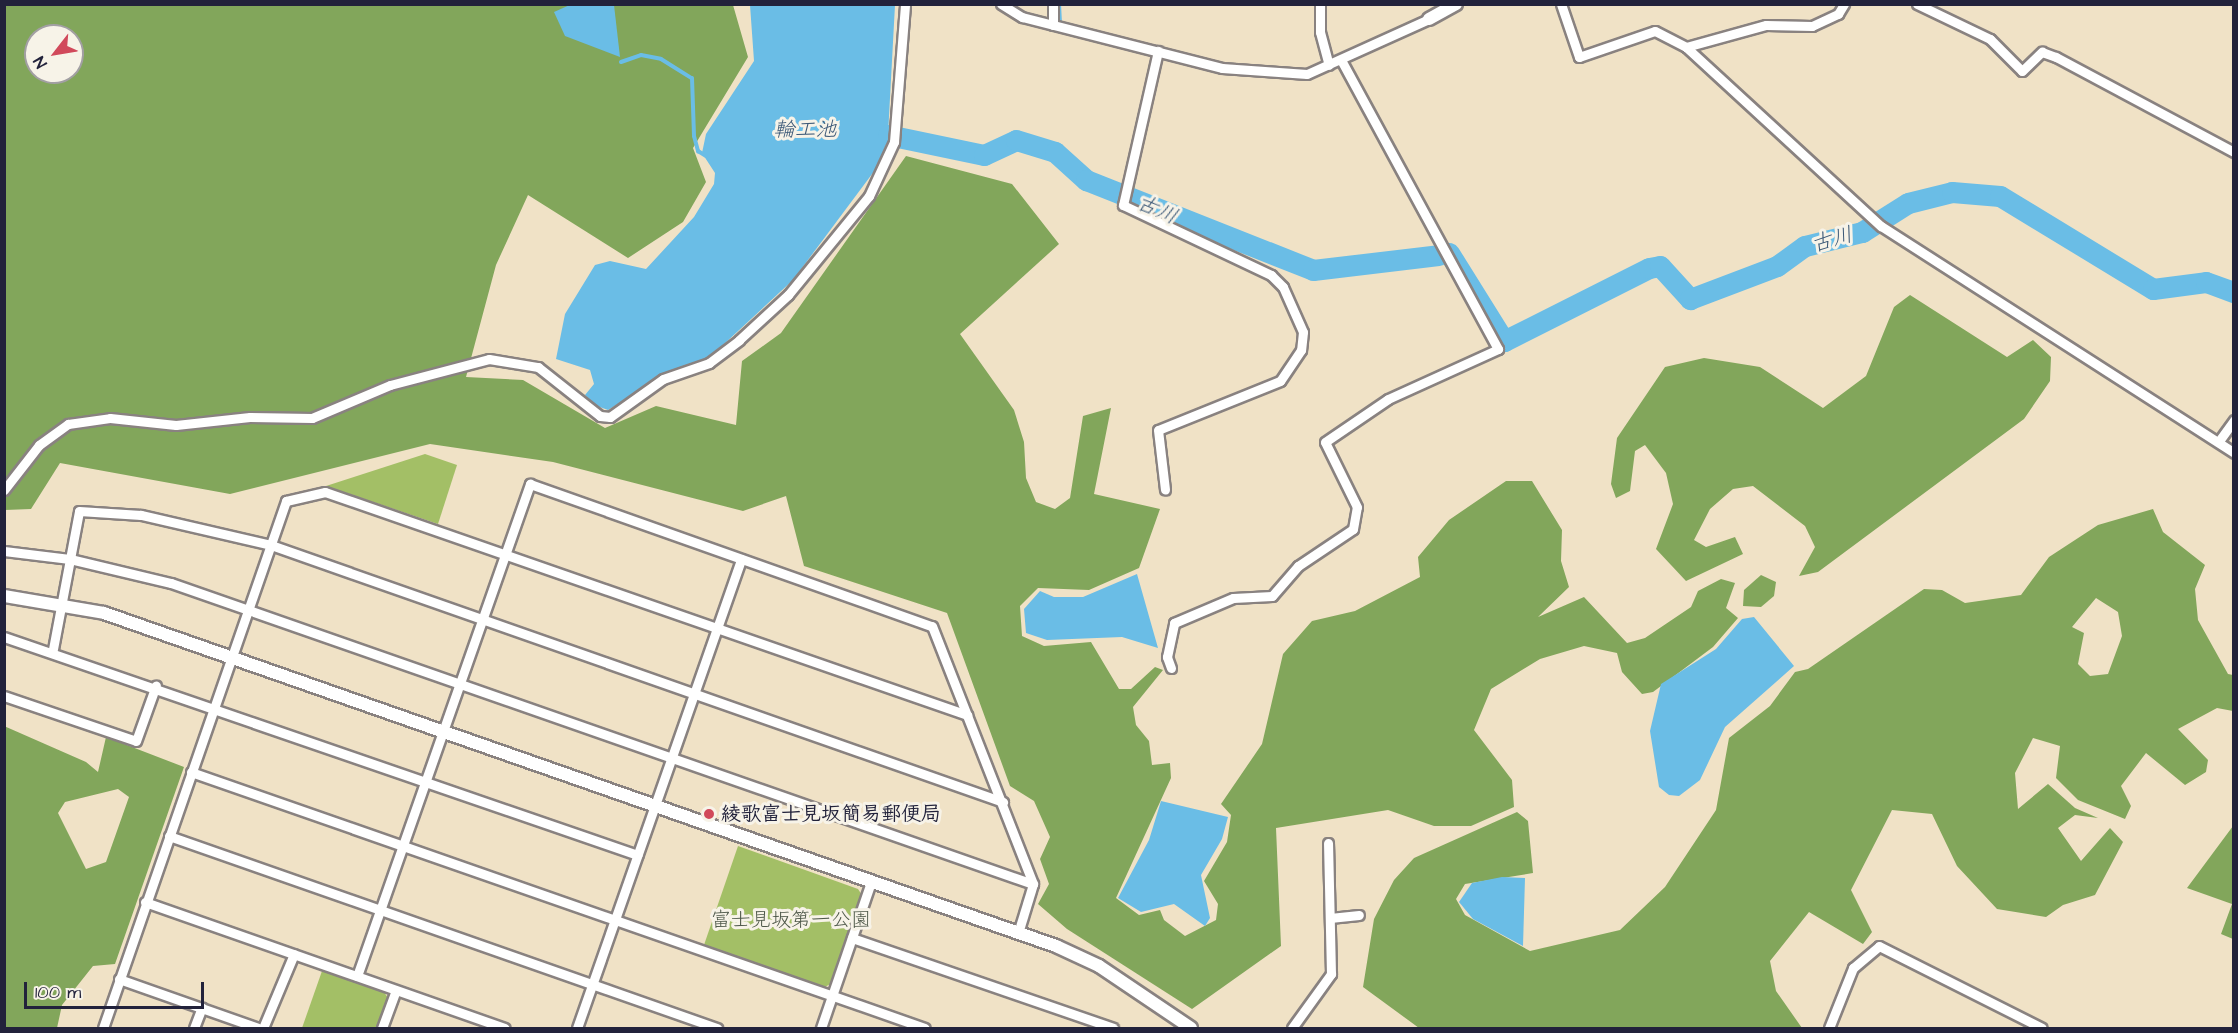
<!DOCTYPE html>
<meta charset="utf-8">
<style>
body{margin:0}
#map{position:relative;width:2238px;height:1033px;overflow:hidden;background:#f0e2c6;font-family:"Architects Daughter","Klee One",sans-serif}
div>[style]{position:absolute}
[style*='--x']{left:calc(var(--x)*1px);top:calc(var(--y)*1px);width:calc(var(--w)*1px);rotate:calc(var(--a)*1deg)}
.green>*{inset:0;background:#a3bf66}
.forest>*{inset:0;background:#82a65b}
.water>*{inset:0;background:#6abde6}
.stream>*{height:4px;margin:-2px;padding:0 2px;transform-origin:2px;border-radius:2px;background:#6abde6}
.river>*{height:21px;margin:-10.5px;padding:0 10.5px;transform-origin:10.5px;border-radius:10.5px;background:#6abde6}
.roads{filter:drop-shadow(2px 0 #898280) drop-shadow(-2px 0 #898280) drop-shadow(0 2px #898280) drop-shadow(0 -2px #898280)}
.minor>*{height:9px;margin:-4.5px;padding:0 4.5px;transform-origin:4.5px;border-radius:4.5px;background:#fff}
.tertiary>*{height:12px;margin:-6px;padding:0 6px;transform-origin:6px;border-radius:6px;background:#fff}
.dots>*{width:16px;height:16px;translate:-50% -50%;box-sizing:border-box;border:3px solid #f7f3e8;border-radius:50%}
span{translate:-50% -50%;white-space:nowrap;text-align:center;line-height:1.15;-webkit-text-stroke:6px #f7f3e8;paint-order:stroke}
.poi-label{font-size:20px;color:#22223b;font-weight:700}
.left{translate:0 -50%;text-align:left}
.park-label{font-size:20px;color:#4f594a}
.water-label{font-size:21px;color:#3b5877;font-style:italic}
.frame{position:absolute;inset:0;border:6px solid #22223b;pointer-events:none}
.north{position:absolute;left:24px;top:24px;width:60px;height:60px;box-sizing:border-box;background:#f7f3e8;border:2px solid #a29fa3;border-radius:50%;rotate:239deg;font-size:16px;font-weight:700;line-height:24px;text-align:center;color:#22223b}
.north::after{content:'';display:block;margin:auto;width:21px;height:27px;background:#d1495b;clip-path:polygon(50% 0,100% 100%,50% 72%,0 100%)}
.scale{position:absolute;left:24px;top:982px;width:180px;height:27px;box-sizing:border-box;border:3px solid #22223b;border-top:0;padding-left:8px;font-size:18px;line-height:21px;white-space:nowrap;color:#22223b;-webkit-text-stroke:4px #f7f3e8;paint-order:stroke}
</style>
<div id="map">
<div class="green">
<i style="clip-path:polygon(425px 454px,457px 465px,438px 524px,326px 486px)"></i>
<i style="clip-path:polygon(738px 846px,858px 889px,862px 895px,832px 983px,825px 987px,704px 945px)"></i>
<i style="clip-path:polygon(322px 971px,384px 992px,388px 998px,377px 1028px,302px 1028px)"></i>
</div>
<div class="forest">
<i style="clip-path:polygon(evenodd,4px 5px,733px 5px,748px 57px,693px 148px,706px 182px,683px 222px,628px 258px,528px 195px,496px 265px,466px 377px,523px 380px,605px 428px,656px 406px,736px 425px,742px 361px,781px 333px,906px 156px,1012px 184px,1059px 244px,960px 334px,1014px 410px,1024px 442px,1026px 478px,1036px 502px,1055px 509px,1070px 498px,1083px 416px,1111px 408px,1094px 494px,1160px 509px,1139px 568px,1089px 590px,1038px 588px,1020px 606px,1022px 636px,1044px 646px,1091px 642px,1119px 689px,1131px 689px,1155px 667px,1163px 670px,1133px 707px,1136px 725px,1149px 741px,1152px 765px,1170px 763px,1171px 778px,1116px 898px,1139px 915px,1160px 910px,1164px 920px,1185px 936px,1216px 920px,1218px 904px,1204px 881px,1227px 842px,1231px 815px,1221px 804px,1262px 744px,1283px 654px,1312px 621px,1355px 611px,1420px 577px,1418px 557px,1449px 520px,1506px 481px,1532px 481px,1562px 530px,1561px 561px,1569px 587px,1538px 617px,1584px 597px,1627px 643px,1645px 638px,1691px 607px,1698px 591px,1721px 579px,1735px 583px,1726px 608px,1738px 618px,1713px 647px,1653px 692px,1642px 694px,1622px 672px,1617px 653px,1584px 646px,1540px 659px,1491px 689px,1474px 730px,1512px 780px,1514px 807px,1471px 826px,1434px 826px,1388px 810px,1276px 828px,1281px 946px,1192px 1009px,1067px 929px,1038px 904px,1049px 884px,1040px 859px,1050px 837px,1034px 801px,1010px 786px,947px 613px,804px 566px,786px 496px,743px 511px,553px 462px,430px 444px,230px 494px,60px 463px,31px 509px,5px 510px,4px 5px,36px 36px,72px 36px,72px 72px,36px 72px,36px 36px)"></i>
<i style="clip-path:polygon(1910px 295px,2007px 357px,2033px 340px,2051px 357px,2050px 381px,2024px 419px,1818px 572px,1799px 576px,1815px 547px,1805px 526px,1753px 486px,1733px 489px,1710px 509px,1694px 540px,1706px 547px,1735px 537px,1743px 554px,1686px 581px,1656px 549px,1673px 504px,1666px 473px,1645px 445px,1635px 451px,1630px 491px,1616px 498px,1611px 484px,1617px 438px,1665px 367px,1704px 358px,1760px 367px,1823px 408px,1866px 376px,1894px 307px)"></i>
<i style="clip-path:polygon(evenodd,2153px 509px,2163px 532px,2205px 565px,2195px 589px,2198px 620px,2228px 674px,2233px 675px,2233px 711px,2217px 708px,2178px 729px,2208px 760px,2206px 772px,2185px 785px,2146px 753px,2121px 786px,2131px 806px,2125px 819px,2078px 800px,2056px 778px,2060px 746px,2033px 738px,2015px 773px,2018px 809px,2048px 784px,2075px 808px,2098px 818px,2075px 815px,2058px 828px,2081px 861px,2110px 828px,2123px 842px,2095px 895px,2063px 905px,2046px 917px,1997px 909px,1957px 866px,1932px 814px,1892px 810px,1851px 890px,1872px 932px,1863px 944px,1809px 912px,1770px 961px,1776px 991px,1802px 1028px,1419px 1028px,1363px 987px,1374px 919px,1394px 880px,1414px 858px,1517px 812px,1528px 821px,1533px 873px,1465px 884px,1456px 899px,1465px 915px,1530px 951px,1620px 930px,1665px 887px,1716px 810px,1729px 738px,1770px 706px,1795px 672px,1808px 669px,1924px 589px,1942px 590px,1965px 603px,2021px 595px,2049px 557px,2098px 525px,2153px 509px,2096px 598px,2118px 612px,2122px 636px,2108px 674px,2090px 676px,2078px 664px,2084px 633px,2072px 627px,2096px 598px)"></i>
<i style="clip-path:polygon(1761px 575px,1776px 582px,1774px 596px,1761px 607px,1743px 606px,1744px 590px)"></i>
<i style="clip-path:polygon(evenodd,4px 726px,86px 762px,98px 772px,106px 737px,184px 767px,115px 964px,93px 966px,62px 1005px,57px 1028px,5px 1028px,4px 726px,118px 789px,129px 797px,106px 862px,86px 869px,58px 813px,65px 802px,118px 789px)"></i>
<i style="clip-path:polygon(2233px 826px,2233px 939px,2221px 934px,2232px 904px,2187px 888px)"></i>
</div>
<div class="water">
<i style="clip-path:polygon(572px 4px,614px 5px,620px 57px,565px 36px,554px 12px)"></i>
<i style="clip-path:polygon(750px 5px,895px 5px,888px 135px,881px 162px,793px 280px,709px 358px,671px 371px,608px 410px,597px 406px,585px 395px,594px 384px,590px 370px,556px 359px,565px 314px,595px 265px,610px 261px,646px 269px,694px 217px,714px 184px,715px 173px,702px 153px,706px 134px,754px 61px)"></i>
<i style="clip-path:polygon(1137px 574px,1158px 648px,1122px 637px,1047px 640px,1026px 633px,1024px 609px,1040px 591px,1054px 597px,1083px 597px)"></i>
<i style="clip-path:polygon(1754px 617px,1794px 666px,1725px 727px,1700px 780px,1679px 796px,1669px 795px,1659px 787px,1650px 731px,1661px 684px,1716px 649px,1742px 619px)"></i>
<i style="clip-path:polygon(1161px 801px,1228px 817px,1222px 839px,1201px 875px,1210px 918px,1205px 926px,1174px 904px,1141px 912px,1118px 898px,1149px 840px)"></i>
<i style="clip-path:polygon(1502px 877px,1525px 878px,1523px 946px,1473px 919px,1459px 902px,1472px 883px)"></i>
</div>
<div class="stream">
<i style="--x:1059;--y:4;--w:18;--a:87"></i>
<i style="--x:621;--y:62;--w:21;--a:-19"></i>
<i style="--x:641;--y:55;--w:20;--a:11"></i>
<i style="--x:661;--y:59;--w:36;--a:32"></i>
<i style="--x:692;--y:78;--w:58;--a:88"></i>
<i style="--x:694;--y:136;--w:16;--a:75"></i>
<i style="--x:698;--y:151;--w:9;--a:32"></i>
</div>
<div class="river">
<i style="--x:888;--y:135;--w:98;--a:11.8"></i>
<i style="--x:984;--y:155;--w:35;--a:-25"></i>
<i style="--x:1016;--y:140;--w:41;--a:17.1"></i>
<i style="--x:1055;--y:152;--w:42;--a:42.1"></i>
<i style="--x:1086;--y:180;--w:244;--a:21.6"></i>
<i style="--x:1313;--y:270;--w:126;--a:-6.8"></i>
<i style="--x:1449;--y:253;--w:104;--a:58"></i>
<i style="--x:1504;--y:341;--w:162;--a:-26.7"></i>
<i style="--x:1649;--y:268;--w:11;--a:-10"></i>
<i style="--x:1660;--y:266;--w:45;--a:47.7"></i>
<i style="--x:1690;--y:299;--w:93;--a:-20.8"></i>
<i style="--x:1777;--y:266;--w:34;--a:-36"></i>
<i style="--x:1805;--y:246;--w:59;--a:-13.8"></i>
<i style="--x:1862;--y:232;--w:54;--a:-32.2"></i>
<i style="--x:1908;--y:203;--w:45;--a:-14"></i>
<i style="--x:1952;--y:192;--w:48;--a:4.8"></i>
<i style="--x:2000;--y:196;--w:179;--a:31.3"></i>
<i style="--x:2153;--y:289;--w:53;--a:-7.5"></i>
<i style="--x:2206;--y:282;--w:30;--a:20"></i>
</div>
<div class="roads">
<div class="minor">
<i style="--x:1001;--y:4;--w:25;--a:32"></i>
<i style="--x:1022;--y:17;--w:206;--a:14.3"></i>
<i style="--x:1222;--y:68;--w:85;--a:4"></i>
<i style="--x:1307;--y:74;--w:134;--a:-24.3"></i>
<i style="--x:1053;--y:4;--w:21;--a:90"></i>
<i style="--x:1320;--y:4;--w:28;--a:90"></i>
<i style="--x:1320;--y:32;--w:34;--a:75"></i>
<i style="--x:1561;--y:4;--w:56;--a:71.2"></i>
<i style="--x:1579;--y:57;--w:80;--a:-18.9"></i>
<i style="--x:1655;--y:31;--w:35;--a:27"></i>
<i style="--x:1686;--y:47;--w:265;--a:42.6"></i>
<i style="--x:1881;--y:226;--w:420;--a:32.7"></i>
<i style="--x:1917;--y:4;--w:81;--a:25.6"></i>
<i style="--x:1990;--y:39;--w:45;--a:45"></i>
<i style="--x:2022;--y:71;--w:28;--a:-44"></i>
<i style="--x:2042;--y:52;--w:15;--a:20"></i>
<i style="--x:2056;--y:57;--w:202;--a:28.1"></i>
<i style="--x:1686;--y:47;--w:83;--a:-15.4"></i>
<i style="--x:1766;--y:25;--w:46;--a:1.2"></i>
<i style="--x:1812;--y:26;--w:29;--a:-25"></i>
<i style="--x:1838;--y:14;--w:12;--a:-59"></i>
<i style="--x:1158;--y:51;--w:158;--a:102.8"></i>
<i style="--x:1123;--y:205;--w:164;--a:25.3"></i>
<i style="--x:1271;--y:275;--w:17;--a:45"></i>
<i style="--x:1283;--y:287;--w:49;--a:66"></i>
<i style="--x:1303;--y:332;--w:18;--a:96"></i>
<i style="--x:1301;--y:350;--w:37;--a:124"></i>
<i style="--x:1280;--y:381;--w:131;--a:158.1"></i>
<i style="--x:1158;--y:430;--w:60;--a:83.3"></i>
<i style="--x:2219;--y:441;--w:26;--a:-54"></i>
<i style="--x:4;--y:490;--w:57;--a:-52.1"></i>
<i style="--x:39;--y:445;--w:36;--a:-36"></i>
<i style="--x:68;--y:424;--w:42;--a:-8.1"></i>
<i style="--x:110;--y:418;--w:66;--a:6.1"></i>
<i style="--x:176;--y:425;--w:74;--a:-6.2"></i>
<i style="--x:250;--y:417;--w:62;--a:0.9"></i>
<i style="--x:312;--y:418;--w:85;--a:-22.9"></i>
<i style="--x:390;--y:385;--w:102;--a:-14.7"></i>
<i style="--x:489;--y:359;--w:50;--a:9.3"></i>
<i style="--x:538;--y:367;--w:79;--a:38.3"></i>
<i style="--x:600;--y:416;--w:10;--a:6"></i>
<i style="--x:610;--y:417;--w:65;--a:-35.6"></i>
<i style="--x:663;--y:379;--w:49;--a:-19.2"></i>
<i style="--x:709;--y:363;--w:38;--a:-37"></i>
<i style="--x:739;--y:340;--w:67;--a:-42.6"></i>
<i style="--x:788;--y:295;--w:128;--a:-50.7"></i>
<i style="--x:869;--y:196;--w:60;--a:-65.2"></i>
<i style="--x:894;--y:142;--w:138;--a:-85.4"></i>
<i style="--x:4;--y:551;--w:66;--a:6.9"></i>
<i style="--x:70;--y:559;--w:104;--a:13.4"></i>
<i style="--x:171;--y:583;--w:913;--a:19.25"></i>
<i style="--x:4;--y:637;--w:670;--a:18.98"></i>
<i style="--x:53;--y:649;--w:140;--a:-79.3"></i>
<i style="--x:79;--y:511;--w:62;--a:3.7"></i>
<i style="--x:141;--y:515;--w:133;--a:13"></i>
<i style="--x:271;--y:545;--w:776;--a:19.35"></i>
<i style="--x:1171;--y:668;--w:12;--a:-110"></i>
<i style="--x:1167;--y:657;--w:35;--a:-78"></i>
<i style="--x:1174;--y:623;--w:64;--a:-23"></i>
<i style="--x:1233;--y:598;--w:39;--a:-3"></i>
<i style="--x:1272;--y:596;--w:40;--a:-49"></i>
<i style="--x:1298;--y:566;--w:66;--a:-33.9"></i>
<i style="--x:1353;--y:529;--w:22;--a:-80"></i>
<i style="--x:1357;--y:507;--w:72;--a:-116.2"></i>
<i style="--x:1325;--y:442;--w:76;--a:-34.3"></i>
<i style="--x:1388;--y:399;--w:121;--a:-24.4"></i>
<i style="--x:1498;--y:349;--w:329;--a:-118.5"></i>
<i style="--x:4;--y:696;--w:139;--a:18.8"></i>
<i style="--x:136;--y:741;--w:59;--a:-70.3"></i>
<i style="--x:191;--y:772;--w:777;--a:19.23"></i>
<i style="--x:169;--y:836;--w:581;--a:19.31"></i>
<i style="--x:145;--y:902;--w:381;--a:19.3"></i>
<i style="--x:1330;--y:918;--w:29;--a:-6"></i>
<i style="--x:852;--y:938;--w:276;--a:19"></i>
<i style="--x:357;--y:976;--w:522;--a:-70.63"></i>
<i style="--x:530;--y:484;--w:426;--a:19.5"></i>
<i style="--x:932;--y:626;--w:277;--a:68.6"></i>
<i style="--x:1033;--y:884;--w:51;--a:107"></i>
<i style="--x:119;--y:979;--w:147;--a:19.4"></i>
<i style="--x:103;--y:1028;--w:558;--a:-70.85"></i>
<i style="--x:286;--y:501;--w:40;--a:-13"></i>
<i style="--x:325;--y:492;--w:680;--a:19.15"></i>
<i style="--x:194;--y:1028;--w:22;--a:-69"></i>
<i style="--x:263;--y:1028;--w:80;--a:-67.3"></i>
<i style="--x:382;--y:1028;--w:40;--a:-69.8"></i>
<i style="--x:577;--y:1028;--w:497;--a:-70.7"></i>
<i style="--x:821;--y:1028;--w:154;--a:-71.1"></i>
<i style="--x:1292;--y:1028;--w:67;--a:-54.2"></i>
<i style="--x:1331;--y:974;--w:131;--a:-91.3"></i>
<i style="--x:1829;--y:1028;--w:65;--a:-68.2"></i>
<i style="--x:1853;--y:968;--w:34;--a:-40"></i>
<i style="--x:1879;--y:946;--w:182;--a:26.7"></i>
</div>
<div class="tertiary">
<i style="--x:1429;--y:19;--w:31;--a:-29"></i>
<i style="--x:4;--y:596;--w:101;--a:9.6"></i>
<i style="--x:104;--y:613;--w:1009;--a:19.28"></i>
<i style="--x:1056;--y:946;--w:47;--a:24.9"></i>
<i style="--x:1099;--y:966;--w:111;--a:34"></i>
</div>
</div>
<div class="dots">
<i style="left:709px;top:814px;background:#d1495b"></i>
</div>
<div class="poi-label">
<span class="left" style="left:721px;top:814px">綾歌富士見坂簡易郵便局</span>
</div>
<div class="park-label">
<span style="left:791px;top:920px">富士見坂第一公園</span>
</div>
<div class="water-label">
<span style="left:805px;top:130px">輪工池</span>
<span style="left:1157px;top:210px;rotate:24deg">古川</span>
<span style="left:1832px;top:240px;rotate:-16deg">古川</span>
</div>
<div class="frame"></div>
<div class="north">N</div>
<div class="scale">100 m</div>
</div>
